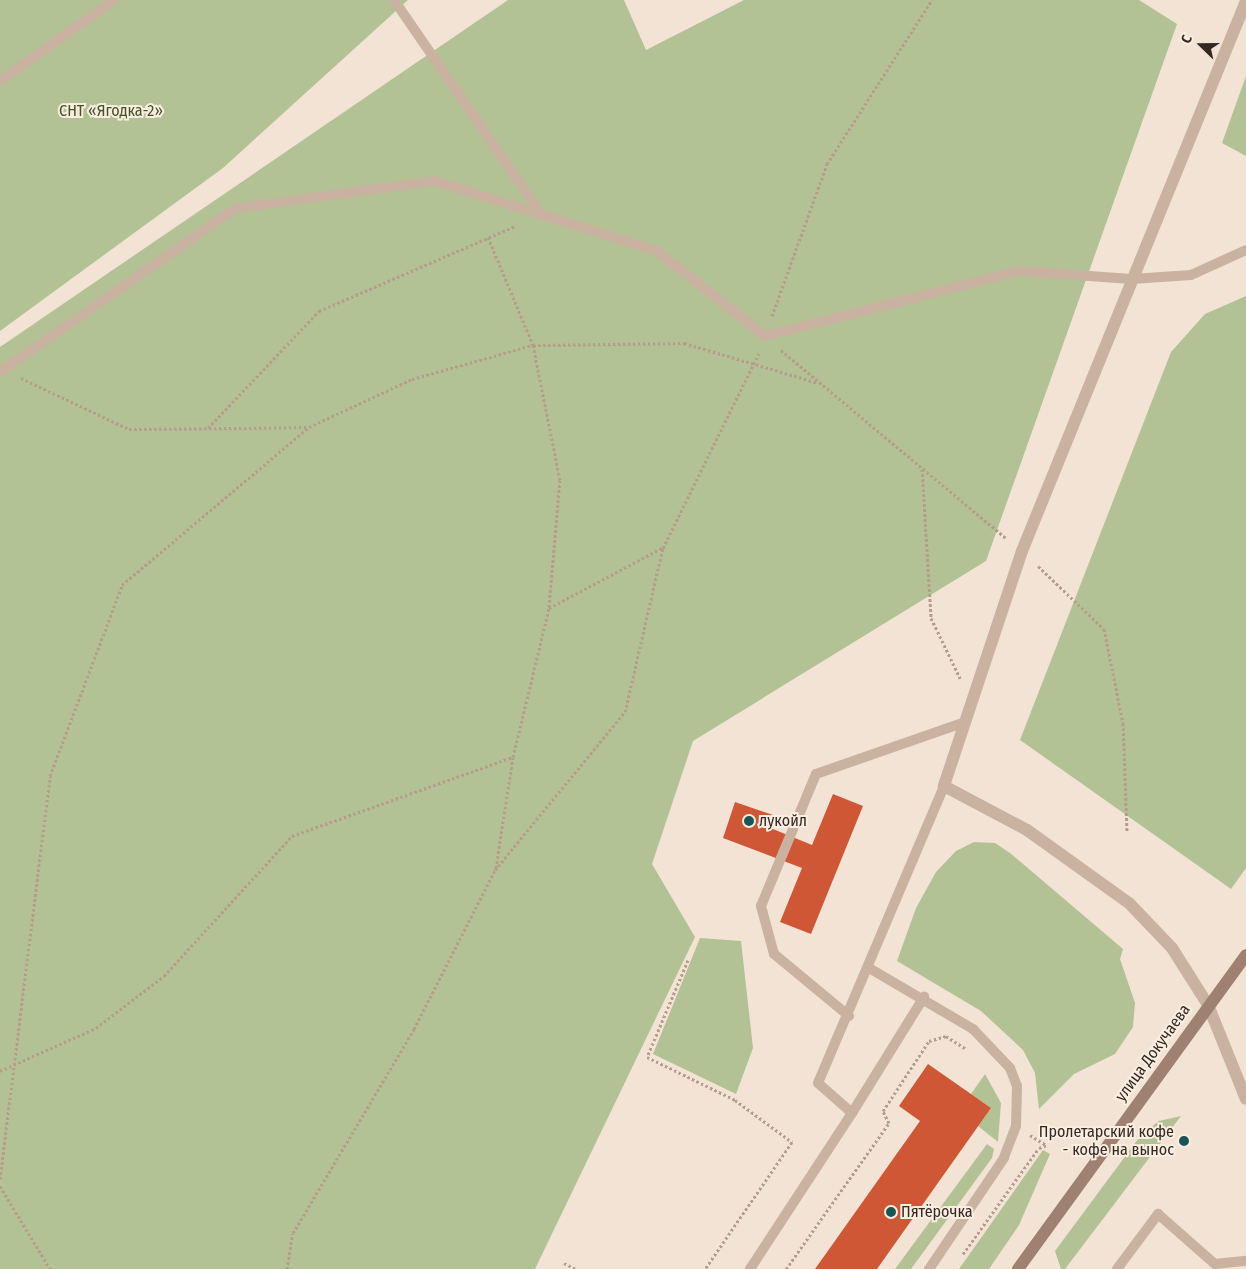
<!DOCTYPE html>
<meta charset="utf-8">
<style>
body{margin:0}
#map{position:relative;width:1246px;height:1269px;overflow:hidden;background:#f2e3d4;font-family:"Fira Sans Condensed",sans-serif}
div>[style]{position:absolute}
[style*='--x']{left:calc(var(--x)*1px);top:calc(var(--y)*1px);width:calc(var(--w)*1px);rotate:calc(var(--a)*1deg)}
.green>*{inset:0;background:#b3c294}
.building>*{inset:0;background:#cf5735}
.path>*{height:3px;margin-top:-1.5px;transform-origin:0;background:repeating-linear-gradient(90deg,#b69c8a 0 2.5px,transparent 0 5px)}
.lane>*{height:10px;margin:-5px;padding:0 5px;transform-origin:5px;border-radius:5px;background:#cab2a0}
.street>*{height:12px;margin:-6px;padding:0 6px;transform-origin:6px;border-radius:6px;background:#cab2a0}
.secondary>*{height:12px;margin:-6px;padding:0 6px;transform-origin:6px;border-radius:6px;background:#9e8171}
.dots>*{width:14px;height:14px;translate:-50% -50%;box-sizing:border-box;border:2px solid #faeee0;border-radius:50%}
span{translate:-50% -50%;white-space:nowrap;text-align:center;line-height:1.15;-webkit-text-stroke:4px #faeee0;paint-order:stroke}
.park-label{font-size:16px;color:#445326}
.poi-label{font-size:16px;color:#342824}
.left{translate:0 -50%;text-align:left}
.right{translate:-100% -50%;text-align:right}
.street-label{font-size:16px;color:#342824}
.north{position:absolute;left:1176px;top:20px;width:50px;height:50px;-webkit-text-stroke:4px #faeee0;paint-order:stroke;rotate:292deg;font-size:14px;font-weight:700;line-height:20px;text-align:center;color:#342824}
.north::after{content:'';display:block;margin:auto;width:18px;height:22px;background:#342824;clip-path:polygon(50% 0,100% 100%,50% 72%,0 100%)}
</style>
<div id="map">
<div class="green">
<i style="clip-path:polygon(0 0,408px 0,223px 168px,0 331px)"></i>
<i style="clip-path:polygon(508px 0,624px 0,646px 50px,744px 0,1139px 0,1177px 24px,986px 561px,693px 741px,652px 864px,695px 937px,535px 1269px,0 1269px,0 347px)"></i>
<i style="clip-path:polygon(1246px 76px,1246px 156px,1222px 143px)"></i>
<i style="clip-path:polygon(1246px 296px,1246px 868px,1231px 889px,1020px 740px,1171px 352px,1205px 314px)"></i>
<i style="clip-path:polygon(974px 842px,995px 843px,1010px 853px,1123px 949px,1120px 959px,1135px 1003px,1133px 1027px,1115px 1054px,1074px 1074px,1039px 1109px,1035px 1073px,1023px 1050px,981px 1011px,897px 961px,916px 908px,936px 872px,956px 851px)"></i>
<i style="clip-path:polygon(700px 938px,741px 941px,753px 1048px,736px 1094px,653px 1054px)"></i>
<i style="clip-path:polygon(985px 1074px,1001px 1103px,998px 1142px,978px 1126px,991px 1108px,971px 1094px)"></i>
<i style="clip-path:polygon(1181px 1116px,1065px 1269px,1061px 1269px,1055px 1251px,1141px 1135px,1159px 1121px)"></i>
<i style="clip-path:polygon(987px 1144px,994px 1149px,992px 1158px,911px 1269px,895px 1269px)"></i>
<i style="clip-path:polygon(1043px 1150px,1050px 1154px,1019px 1225px,989px 1269px,959px 1269px)"></i>
</div>
<div class="building">
<i style="clip-path:polygon(833px 794px,863px 806px,811px 934px,780px 922px,802px 868px,723px 838px,735px 802px,773px 815px,768px 827px,812px 845px)"></i>
<i style="clip-path:polygon(928px 1064px,991px 1108px,877px 1269px,815px 1269px,920px 1121px,899px 1106px)"></i>
</div>
<div class="path">
<i style="--x:488;--y:237;--w:117;--a:67.4"></i>
<i style="--x:533;--y:345;--w:138;--a:78.7"></i>
<i style="--x:560;--y:480;--w:127;--a:95"></i>
<i style="--x:772;--y:316;--w:162;--a:-70.1"></i>
<i style="--x:827;--y:164;--w:195;--a:-57.4"></i>
<i style="--x:781;--y:350;--w:295;--a:39.9"></i>
<i style="--x:21;--y:378;--w:119;--a:25.3"></i>
<i style="--x:129;--y:429;--w:180;--a:-0.6"></i>
<i style="--x:309;--y:427;--w:114;--a:-25"></i>
<i style="--x:412;--y:379;--w:126;--a:-15.7"></i>
<i style="--x:533;--y:345;--w:151;--a:-0.8"></i>
<i style="--x:684;--y:343;--w:140;--a:16.6"></i>
<i style="--x:208;--y:428;--w:161;--a:-46.5"></i>
<i style="--x:319;--y:311;--w:214;--a:-23.4"></i>
<i style="--x:922;--y:469;--w:149;--a:86.5"></i>
<i style="--x:931;--y:618;--w:67;--a:64.2"></i>
<i style="--x:1038;--y:566;--w:91;--a:43.7"></i>
<i style="--x:1104;--y:629;--w:96;--a:78.6"></i>
<i style="--x:1123;--y:723;--w:109;--a:87.9"></i>
<i style="--x:496;--y:868;--w:112;--a:-81.3"></i>
<i style="--x:513;--y:757;--w:153;--a:-76.4"></i>
<i style="--x:549;--y:608;--w:128;--a:-28"></i>
<i style="--x:688;--y:960;--w:105;--a:112.9"></i>
<i style="--x:647;--y:1057;--w:98;--a:26"></i>
<i style="--x:735;--y:1100;--w:71;--a:36.4"></i>
<i style="--x:792;--y:1142;--w:154;--a:124.4"></i>
<i style="--x:0;--y:1071;--w:105;--a:-24.1"></i>
<i style="--x:96;--y:1028;--w:86;--a:-37.4"></i>
<i style="--x:164;--y:976;--w:190;--a:-47.6"></i>
<i style="--x:292;--y:836;--w:235;--a:-19.7"></i>
<i style="--x:1030;--y:1135;--w:19;--a:32"></i>
<i style="--x:0;--y:1179;--w:406;--a:-82.9"></i>
<i style="--x:50;--y:776;--w:204;--a:-69.3"></i>
<i style="--x:122;--y:585;--w:245;--a:-40.2"></i>
<i style="--x:0;--y:1186;--w:97;--a:58.9"></i>
<i style="--x:963;--y:1254;--w:130;--a:-54.4"></i>
<i style="--x:1039;--y:1148;--w:9;--a:-21"></i>
<i style="--x:564;--y:1263;--w:13;--a:27"></i>
<i style="--x:287;--y:1269;--w:36;--a:-81"></i>
<i style="--x:293;--y:1233;--w:237;--a:-59.3"></i>
<i style="--x:414;--y:1029;--w:178;--a:-63"></i>
<i style="--x:495;--y:870;--w:205;--a:-50.6"></i>
<i style="--x:625;--y:712;--w:168;--a:-77"></i>
<i style="--x:663;--y:548;--w:217;--a:-63.8"></i>
<i style="--x:786;--y:1269;--w:179;--a:-54.8"></i>
<i style="--x:889;--y:1123;--w:13;--a:-117"></i>
<i style="--x:883;--y:1111;--w:84;--a:-56.7"></i>
<i style="--x:929;--y:1041;--w:18;--a:-16"></i>
<i style="--x:946;--y:1036;--w:24;--a:33"></i>
</div>
<div class="lane">
<i style="--x:394;--y:0;--w:260;--a:55.5"></i>
<i style="--x:0;--y:81;--w:140;--a:-35.4"></i>
<i style="--x:0;--y:372;--w:287;--a:-34.8"></i>
<i style="--x:236;--y:208;--w:201;--a:-7.7"></i>
<i style="--x:435;--y:181;--w:233;--a:17.5"></i>
<i style="--x:657;--y:251;--w:137;--a:38.2"></i>
<i style="--x:765;--y:336;--w:261;--a:-14.4"></i>
<i style="--x:1018;--y:271;--w:114;--a:4"></i>
<i style="--x:1132;--y:279;--w:59;--a:-3.9"></i>
<i style="--x:1191;--y:275;--w:60;--a:-24.4"></i>
<i style="--x:869;--y:968;--w:121;--a:30.4"></i>
<i style="--x:973;--y:1029;--w:54;--a:46.5"></i>
<i style="--x:1010;--y:1068;--w:19;--a:69"></i>
<i style="--x:1017;--y:1086;--w:40;--a:91.4"></i>
<i style="--x:1016;--y:1126;--w:34;--a:111"></i>
<i style="--x:1004;--y:1158;--w:134;--a:124"></i>
<i style="--x:849;--y:1016;--w:97;--a:-140.4"></i>
<i style="--x:774;--y:954;--w:50;--a:-105.2"></i>
<i style="--x:761;--y:906;--w:143;--a:-67.4"></i>
<i style="--x:816;--y:774;--w:158;--a:-19.2"></i>
<i style="--x:852;--y:1113;--w:137;--a:-58.2"></i>
<i style="--x:750;--y:1269;--w:186;--a:-56.8"></i>
<i style="--x:852;--y:1113;--w:45;--a:-138.6"></i>
<i style="--x:818;--y:1083;--w:323;--a:-67"></i>
<i style="--x:1117;--y:1269;--w:69;--a:-53.3"></i>
<i style="--x:1158;--y:1214;--w:76;--a:41.3"></i>
<i style="--x:1215;--y:1264;--w:31;--a:-6"></i>
</div>
<div class="street">
<i style="--x:1246;--y:1;--w:594;--a:112.16"></i>
<i style="--x:1022;--y:551;--w:248;--a:108.4"></i>
<i style="--x:944;--y:786;--w:94;--a:27.9"></i>
<i style="--x:1027;--y:830;--w:125;--a:35.6"></i>
<i style="--x:1129;--y:903;--w:62;--a:46.3"></i>
<i style="--x:1172;--y:948;--w:67;--a:57.7"></i>
<i style="--x:1208;--y:1005;--w:101;--a:68"></i>
</div>
<div class="secondary">
<i style="--x:1018;--y:1269;--w:388;--a:-54"></i>
</div>
<div class="dots">
<i style="left:749px;top:821px;background:#175557"></i>
<i style="left:1184px;top:1141px;background:#175557"></i>
<i style="left:891px;top:1212px;background:#175557"></i>
</div>
<div class="park-label">
<span style="left:111px;top:111px">СНТ «Ягодка-2»</span>
</div>
<div class="poi-label">
<span class="left" style="left:759px;top:821px">лукойл</span>
<span class="right" style="left:1174px;top:1141px">Пролетарский кофе<br>- кофе на вынос</span>
<span class="left" style="left:901px;top:1212px">Пятёрочка</span>
</div>
<div class="street-label">
<span style="left:1153px;top:1053px;rotate:-54deg">улица Докучаева</span>
</div>
<div class="north">С</div>
</div>
